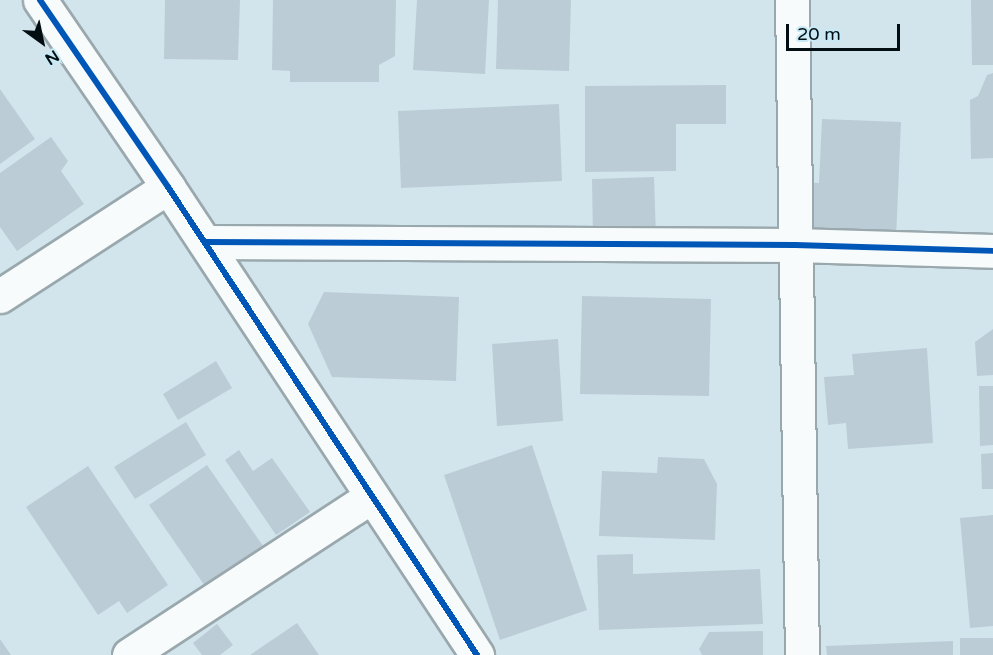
<!DOCTYPE html>
<style>
body{margin:0}
#map{position:relative;width:993px;height:655px;overflow:hidden;background:#d2e5ec;font-family:"Varela Round",sans-serif}
div>[style]{position:absolute}
[style*='--x']{left:calc(var(--x)*1px);top:calc(var(--y)*1px);width:calc(var(--w)*1px);rotate:calc(var(--a)*1deg)}
.building>*{inset:0;background:#bbccd6}
.roads{filter:drop-shadow(2px 0 #99a8ad) drop-shadow(-2px 0 #99a8ad) drop-shadow(0 2px #99a8ad) drop-shadow(0 -2px #99a8ad)}
.minor>*{height:33px;margin:-16.5px;padding:0 16.5px;transform-origin:16.5px;border-radius:16.5px;background:#f8fbfc}
.cycleway>*{height:6px;margin:-3px;padding:0 3px;transform-origin:3px;border-radius:3px;background:#0057b8}
span{translate:-50% -50%;white-space:nowrap;text-align:center;line-height:1.15;-webkit-text-stroke:5px #c7eaf6;paint-order:stroke}
.north{position:absolute;left:12px;top:12px;width:60px;height:60px;-webkit-text-stroke:4px #c7eaf6;paint-order:stroke;rotate:147deg;font-size:16px;font-weight:700;line-height:24px;text-align:center;color:#030e12}
.north::after{content:'';display:block;margin:auto;width:21px;height:27px;background:#030e12;clip-path:polygon(50% 0,100% 100%,50% 72%,0 100%)}
.scale{position:absolute;left:786px;top:24px;width:114px;height:27px;box-sizing:border-box;border:3px solid #030e12;border-top:0;padding-left:8px;font-size:18px;line-height:21px;white-space:nowrap;color:#030e12;-webkit-text-stroke:4px #c7eaf6;paint-order:stroke}
</style>
<div id="map">
<div class="building">
<i style="clip-path:polygon(165px 0,240px 0,238px 60px,164px 59px)"></i>
<i style="clip-path:polygon(273px 0,396px 0,395px 56px,379px 65px,379px 82px,290px 82px,290px 71px,272px 70px)"></i>
<i style="clip-path:polygon(417px 0,489px 0,485px 74px,413px 70px)"></i>
<i style="clip-path:polygon(498px 0,571px 0,569px 71px,496px 69px)"></i>
<i style="clip-path:polygon(971px 0,993px 0,993px 65px,972px 65px)"></i>
<i style="clip-path:polygon(993px 73px,993px 158px,971px 159px,970px 100px,978px 96px,987px 75px)"></i>
<i style="clip-path:polygon(726px 85px,726px 124px,676px 124px,676px 171px,585px 172px,585px 86px)"></i>
<i style="clip-path:polygon(0 89px,35px 139px,0 164px)"></i>
<i style="clip-path:polygon(559px 104px,562px 181px,401px 188px,398px 111px)"></i>
<i style="clip-path:polygon(822px 119px,901px 122px,896px 239px,796px 234px,799px 182px,819px 183px)"></i>
<i style="clip-path:polygon(51px 137px,68px 161px,61px 171px,84px 204px,17px 251px,0 227px,0 173px)"></i>
<i style="clip-path:polygon(654px 177px,656px 237px,593px 239px,592px 179px)"></i>
<i style="clip-path:polygon(324px 292px,459px 297px,456px 381px,332px 377px,308px 324px)"></i>
<i style="clip-path:polygon(582px 296px,711px 299px,709px 396px,580px 394px)"></i>
<i style="clip-path:polygon(993px 329px,993px 375px,977px 376px,975px 342px)"></i>
<i style="clip-path:polygon(558px 339px,563px 421px,497px 426px,492px 344px)"></i>
<i style="clip-path:polygon(927px 348px,933px 443px,848px 449px,846px 423px,828px 425px,824px 377px,854px 375px,852px 354px)"></i>
<i style="clip-path:polygon(216px 361px,232px 388px,178px 420px,163px 394px)"></i>
<i style="clip-path:polygon(979px 386px,993px 386px,993px 445px,980px 446px)"></i>
<i style="clip-path:polygon(186px 422px,206px 455px,135px 499px,114px 467px)"></i>
<i style="clip-path:polygon(532px 445px,587px 610px,500px 640px,444px 475px)"></i>
<i style="clip-path:polygon(239px 450px,253px 471px,272px 458px,310px 512px,276px 535px,225px 460px)"></i>
<i style="clip-path:polygon(993px 453px,993px 489px,982px 489px,981px 454px)"></i>
<i style="clip-path:polygon(658px 457px,704px 459px,717px 484px,715px 540px,599px 536px,602px 471px,657px 473px)"></i>
<i style="clip-path:polygon(207px 465px,263px 546px,205px 586px,149px 505px)"></i>
<i style="clip-path:polygon(88px 466px,168px 585px,127px 613px,119px 601px,98px 615px,26px 507px)"></i>
<i style="clip-path:polygon(993px 515px,993px 626px,970px 628px,960px 518px)"></i>
<i style="clip-path:polygon(633px 554px,633px 574px,760px 569px,763px 624px,599px 630px,597px 555px)"></i>
<i style="clip-path:polygon(297px 623px,319px 655px,250px 655px)"></i>
<i style="clip-path:polygon(217px 624px,233px 645px,220px 655px,202px 655px,193px 643px)"></i>
<i style="clip-path:polygon(763px 631px,763px 655px,702px 655px,699px 649px,709px 632px)"></i>
<i style="clip-path:polygon(960px 638px,993px 638px,993px 655px,960px 655px)"></i>
<i style="clip-path:polygon(0 639px,11px 655px,0 655px)"></i>
<i style="clip-path:polygon(953px 641px,953px 655px,827px 655px,826px 646px)"></i>
</div>
<div class="roads">
<div class="minor">
<i style="--x:40;--y:0;--w:227;--a:55.6"></i>
<i style="--x:168;--y:187;--w:561;--a:56.56"></i>
<i style="--x:792;--y:0;--w:655;--a:89.13"></i>
<i style="--x:205;--y:242;--w:590;--a:0.29"></i>
<i style="--x:795;--y:245;--w:198;--a:1.7"></i>
<i style="--x:0;--y:296;--w:200;--a:-33"></i>
<i style="--x:129;--y:655;--w:290;--a:-33.2"></i>
</div>
</div>
<div class="cycleway">
<i style="--x:40;--y:0;--w:227;--a:55.6"></i>
<i style="--x:168;--y:187;--w:561;--a:56.56"></i>
<i style="--x:205;--y:242;--w:590;--a:0.29"></i>
<i style="--x:795;--y:245;--w:198;--a:1.7"></i>
</div>
<div class="north">N</div>
<div class="scale">20 m</div>
</div>
